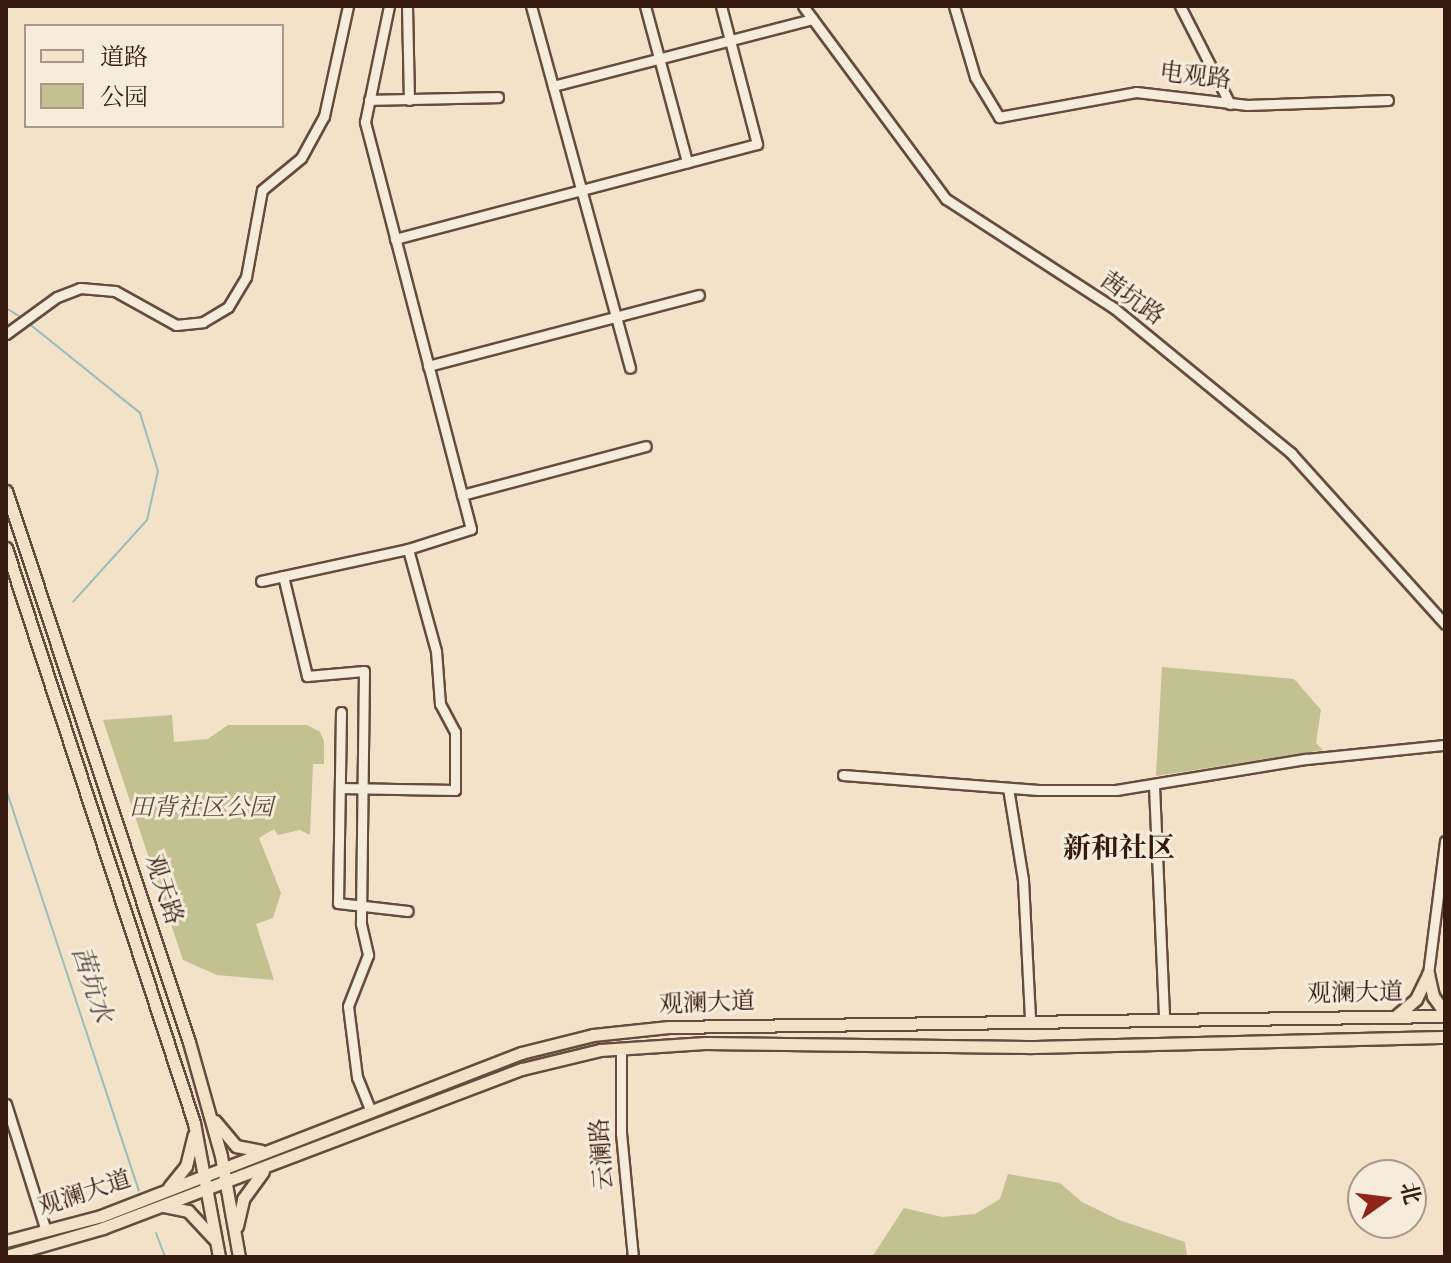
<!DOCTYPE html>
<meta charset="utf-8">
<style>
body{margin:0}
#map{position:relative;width:1451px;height:1263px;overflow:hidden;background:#f1e2c8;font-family:Vollkorn,"Noto Serif SC",serif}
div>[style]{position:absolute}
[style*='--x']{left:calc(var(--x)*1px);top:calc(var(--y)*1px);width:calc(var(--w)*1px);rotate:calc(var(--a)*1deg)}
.green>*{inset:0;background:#c2c190}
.stream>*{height:2px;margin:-1px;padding:0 1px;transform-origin:1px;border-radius:1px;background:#9cbcbc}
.roads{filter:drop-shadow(2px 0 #654c3e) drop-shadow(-2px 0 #654c3e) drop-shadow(0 2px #654c3e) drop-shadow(0 -2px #654c3e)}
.minor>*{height:9px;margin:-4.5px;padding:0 4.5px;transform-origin:4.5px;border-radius:4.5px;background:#f6ecdb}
.major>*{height:11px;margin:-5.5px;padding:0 5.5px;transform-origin:5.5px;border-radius:5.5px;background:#f1e2c8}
span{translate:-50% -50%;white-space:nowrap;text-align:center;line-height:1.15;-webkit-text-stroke:6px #f6ecdb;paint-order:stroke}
.street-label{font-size:24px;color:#361a10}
.park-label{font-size:24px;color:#604c36;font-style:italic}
.water-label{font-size:26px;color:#554b44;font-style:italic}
.quarter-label{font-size:28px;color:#361a10;font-weight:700}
.frame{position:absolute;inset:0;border:8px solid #361a10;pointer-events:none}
.legend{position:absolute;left:24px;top:24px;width:260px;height:104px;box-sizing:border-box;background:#f6ecdb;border:2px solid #a9988a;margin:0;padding:10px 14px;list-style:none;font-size:24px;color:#361a10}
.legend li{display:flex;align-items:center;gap:16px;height:40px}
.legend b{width:40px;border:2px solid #a9988a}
.north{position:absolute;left:1347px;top:1159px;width:80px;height:80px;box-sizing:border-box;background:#f6ecdb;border:2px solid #a9988a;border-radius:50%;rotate:76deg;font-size:22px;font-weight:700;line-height:32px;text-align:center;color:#361a10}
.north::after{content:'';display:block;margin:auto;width:28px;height:36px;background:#8f2418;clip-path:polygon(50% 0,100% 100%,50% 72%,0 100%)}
</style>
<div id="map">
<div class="green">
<i style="clip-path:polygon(1162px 667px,1294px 679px,1321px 710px,1316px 743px,1323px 750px,1156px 776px)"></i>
<i style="clip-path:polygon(172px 715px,174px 742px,208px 739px,228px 725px,307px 725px,320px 732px,324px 741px,324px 764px,313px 764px,310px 835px,300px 830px,278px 835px,274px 829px,259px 838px,281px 893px,273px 918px,256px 924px,274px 980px,217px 975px,183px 960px,103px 720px)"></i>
<i style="clip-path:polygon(1008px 1174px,1060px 1183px,1082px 1202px,1119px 1220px,1185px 1242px,1187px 1257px,872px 1257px,904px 1208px,942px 1217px,975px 1214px,1000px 1199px)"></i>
</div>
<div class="stream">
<i style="--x:6;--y:308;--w:19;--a:32"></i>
<i style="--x:27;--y:322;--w:145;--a:38.8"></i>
<i style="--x:140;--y:413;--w:61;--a:72.8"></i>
<i style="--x:158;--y:471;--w:50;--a:102.7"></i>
<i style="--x:147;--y:520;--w:110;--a:132.1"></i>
<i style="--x:6;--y:789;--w:423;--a:71.7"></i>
<i style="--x:156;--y:1233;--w:26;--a:69"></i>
</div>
<div class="roads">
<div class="minor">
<i style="--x:407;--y:6;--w:94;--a:88.8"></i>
<i style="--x:531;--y:6;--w:375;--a:74.7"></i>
<i style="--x:645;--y:6;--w:162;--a:74.9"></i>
<i style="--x:803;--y:6;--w:240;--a:53.5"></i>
<i style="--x:946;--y:199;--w:200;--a:33"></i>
<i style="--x:1114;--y:308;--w:229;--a:39.3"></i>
<i style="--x:1291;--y:453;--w:230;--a:48"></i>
<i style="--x:954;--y:6;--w:74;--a:73.5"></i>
<i style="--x:975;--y:77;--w:47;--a:59"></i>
<i style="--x:999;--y:117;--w:139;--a:-10.3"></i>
<i style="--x:1136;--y:92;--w:112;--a:6.7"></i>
<i style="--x:1247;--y:105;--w:141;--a:-2"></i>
<i style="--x:1180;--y:6;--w:110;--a:63"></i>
<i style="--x:553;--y:86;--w:268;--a:-14.5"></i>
<i style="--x:369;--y:100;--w:129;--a:-1.3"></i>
<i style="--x:395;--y:239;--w:374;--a:-14.7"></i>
<i style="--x:757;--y:144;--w:143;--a:-104.6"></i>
<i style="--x:6;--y:334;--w:63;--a:-36"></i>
<i style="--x:57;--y:297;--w:25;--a:-21"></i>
<i style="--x:80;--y:288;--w:35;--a:5"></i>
<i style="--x:115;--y:291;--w:70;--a:29.1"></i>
<i style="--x:176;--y:325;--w:27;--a:-6"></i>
<i style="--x:203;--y:322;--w:29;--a:-31"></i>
<i style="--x:228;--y:307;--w:35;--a:-59"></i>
<i style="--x:246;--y:277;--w:88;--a:-79.6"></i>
<i style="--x:262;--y:190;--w:50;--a:-39.4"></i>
<i style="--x:301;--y:158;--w:48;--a:-61.3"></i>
<i style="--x:324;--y:116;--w:113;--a:-77.7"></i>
<i style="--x:428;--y:366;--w:280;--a:-14.7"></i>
<i style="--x:462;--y:495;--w:190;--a:-14.9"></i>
<i style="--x:283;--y:576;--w:103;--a:76.5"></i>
<i style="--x:307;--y:676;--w:57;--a:-5"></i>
<i style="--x:364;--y:671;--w:253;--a:90.7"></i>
<i style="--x:361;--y:924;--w:32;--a:77"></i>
<i style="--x:368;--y:955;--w:55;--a:111.4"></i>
<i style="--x:348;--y:1006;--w:72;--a:82.8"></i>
<i style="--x:357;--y:1077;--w:37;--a:68"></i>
<i style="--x:261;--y:581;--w:150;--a:-12.3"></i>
<i style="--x:408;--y:549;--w:66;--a:-17.6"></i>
<i style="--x:471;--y:529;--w:421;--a:-104.6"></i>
<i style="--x:365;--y:122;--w:118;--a:-78.3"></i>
<i style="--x:341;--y:712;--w:191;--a:90.9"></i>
<i style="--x:338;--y:903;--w:70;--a:6.5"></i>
<i style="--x:843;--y:775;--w:196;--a:4.4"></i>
<i style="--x:1038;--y:790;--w:78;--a:0"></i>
<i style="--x:1116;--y:790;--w:193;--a:-9.3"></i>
<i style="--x:1306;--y:759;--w:140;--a:-5.8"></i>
<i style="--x:1154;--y:786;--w:233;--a:87.5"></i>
<i style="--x:340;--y:788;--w:115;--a:1"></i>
<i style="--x:455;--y:790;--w:58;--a:-90"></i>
<i style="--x:455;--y:732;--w:32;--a:-118"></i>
<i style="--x:440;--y:704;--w:53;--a:-94.3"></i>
<i style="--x:436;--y:651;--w:106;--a:-105.4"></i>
<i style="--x:1008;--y:788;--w:93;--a:80.7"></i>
<i style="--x:1023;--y:880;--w:140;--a:87.1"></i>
<i style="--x:1428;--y:974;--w:134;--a:-82.7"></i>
<i style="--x:621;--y:1048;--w:85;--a:90"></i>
<i style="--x:621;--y:1133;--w:125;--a:84.5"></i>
<i style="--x:6;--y:1104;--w:133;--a:72.5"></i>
</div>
<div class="major">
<i style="--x:6;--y:491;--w:581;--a:71.63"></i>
<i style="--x:189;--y:1042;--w:118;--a:74.3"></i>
<i style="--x:221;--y:1156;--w:103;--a:79.9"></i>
<i style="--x:6;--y:548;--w:605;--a:71.89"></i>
<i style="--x:194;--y:1123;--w:136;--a:79.4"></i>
<i style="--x:1428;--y:974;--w:23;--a:77"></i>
<i style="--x:1433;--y:996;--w:21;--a:55"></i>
<i style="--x:1396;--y:1016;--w:26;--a:-40"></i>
<i style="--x:1416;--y:999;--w:28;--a:-64"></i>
<i style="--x:215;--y:1121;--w:33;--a:50"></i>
<i style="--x:236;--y:1146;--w:25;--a:11"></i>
<i style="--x:169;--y:1187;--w:27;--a:-51"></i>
<i style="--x:186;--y:1166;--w:32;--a:-76"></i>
<i style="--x:164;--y:1206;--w:25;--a:12"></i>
<i style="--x:188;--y:1211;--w:38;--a:47"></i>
<i style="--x:237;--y:1226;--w:28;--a:-77"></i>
<i style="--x:243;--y:1199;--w:34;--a:-54"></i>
<i style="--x:6;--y:1241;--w:98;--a:-14.7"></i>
<i style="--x:101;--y:1216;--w:451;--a:-21.2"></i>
<i style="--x:521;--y:1053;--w:74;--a:-14"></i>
<i style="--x:593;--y:1035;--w:76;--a:-6"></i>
<i style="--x:669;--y:1027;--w:776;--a:-0.81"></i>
<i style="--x:6;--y:1256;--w:101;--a:-16.1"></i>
<i style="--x:103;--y:1228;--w:448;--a:-20.8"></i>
<i style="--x:522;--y:1069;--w:80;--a:-13.7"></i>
<i style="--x:600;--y:1050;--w:105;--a:-3.8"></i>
<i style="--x:705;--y:1043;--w:325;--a:0.7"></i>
<i style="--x:1030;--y:1047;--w:415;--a:-1.4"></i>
</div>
</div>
<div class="street-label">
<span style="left:1195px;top:78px;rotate:7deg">电观路</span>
<span style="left:1131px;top:300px;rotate:36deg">茜坑路</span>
<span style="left:162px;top:890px;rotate:72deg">观天路</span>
<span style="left:1355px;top:995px;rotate:-1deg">观澜大道</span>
<span style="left:707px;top:1005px;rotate:-2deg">观澜大道</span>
<span style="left:604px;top:1154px;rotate:-94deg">云澜路</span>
<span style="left:85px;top:1195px;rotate:-18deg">观澜大道</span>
</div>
<div class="park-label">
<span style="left:201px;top:810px">田背社区公园</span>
</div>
<div class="water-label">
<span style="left:90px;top:985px;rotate:72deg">茜坑水</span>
</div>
<div class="quarter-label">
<span style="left:1119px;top:850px">新和社区</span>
</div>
<div class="frame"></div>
<ul class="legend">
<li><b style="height:10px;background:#f1e2c8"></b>道路</li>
<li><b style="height:22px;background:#c2c190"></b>公园</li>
</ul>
<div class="north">北</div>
</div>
